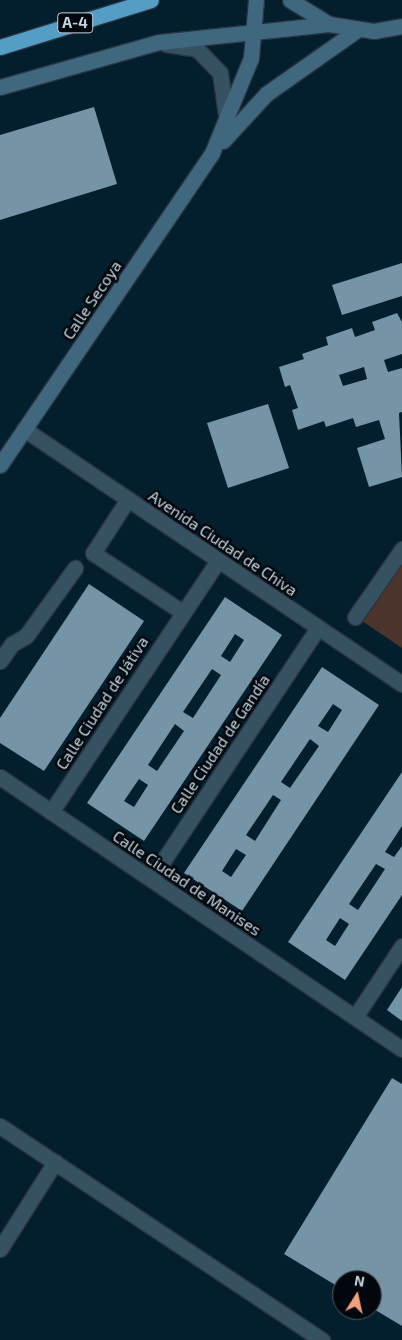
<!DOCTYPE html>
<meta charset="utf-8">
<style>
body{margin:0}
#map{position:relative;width:402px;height:1340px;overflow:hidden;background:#031e2c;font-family:"Exo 2",sans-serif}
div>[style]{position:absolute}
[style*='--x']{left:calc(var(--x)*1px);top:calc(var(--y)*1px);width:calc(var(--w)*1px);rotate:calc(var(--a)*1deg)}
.green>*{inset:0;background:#4b342b}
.building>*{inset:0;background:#7594a6}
.roads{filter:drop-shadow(1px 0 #2b3440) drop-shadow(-1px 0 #2b3440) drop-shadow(0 1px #2b3440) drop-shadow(0 -1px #2b3440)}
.street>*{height:15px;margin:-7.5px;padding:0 7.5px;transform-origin:7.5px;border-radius:7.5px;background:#365161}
.secondary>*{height:15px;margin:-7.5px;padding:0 7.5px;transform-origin:7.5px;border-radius:7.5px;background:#3f687f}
.highway>*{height:15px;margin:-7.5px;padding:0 7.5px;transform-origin:7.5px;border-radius:7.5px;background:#549ec6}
span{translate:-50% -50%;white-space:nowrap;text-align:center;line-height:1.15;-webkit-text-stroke:5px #01070c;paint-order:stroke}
.shield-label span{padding:1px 4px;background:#01070c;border:1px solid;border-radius:4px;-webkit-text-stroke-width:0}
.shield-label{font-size:15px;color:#c5d4de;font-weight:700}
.street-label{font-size:16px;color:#c5d4de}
.north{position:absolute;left:332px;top:1270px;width:50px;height:50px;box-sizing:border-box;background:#01070c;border:1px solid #4f5960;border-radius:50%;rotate:10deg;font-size:14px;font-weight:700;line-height:20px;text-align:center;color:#c5d4de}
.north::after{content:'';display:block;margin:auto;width:18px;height:22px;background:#f2a17e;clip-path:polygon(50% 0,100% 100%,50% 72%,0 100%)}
</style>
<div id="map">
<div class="green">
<i style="clip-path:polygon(402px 563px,402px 648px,362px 621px)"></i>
</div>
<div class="building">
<i style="clip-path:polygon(94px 107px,117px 184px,0 220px,0 135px)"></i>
<i style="clip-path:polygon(402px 263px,402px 296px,342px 315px,332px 285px)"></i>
<i style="clip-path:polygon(evenodd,397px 313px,402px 322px,402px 354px,384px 360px,388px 372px,402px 368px,402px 412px,399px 413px,402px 477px,369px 487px,357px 448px,385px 439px,379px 420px,356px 427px,353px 418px,326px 427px,324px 421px,298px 430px,292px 410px,298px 408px,290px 385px,285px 387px,279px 367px,304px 359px,302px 354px,328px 345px,326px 337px,352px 328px,355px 337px,375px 330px,372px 322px,397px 313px,364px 367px,367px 379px,343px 386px,339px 375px,364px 367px)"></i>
<i style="clip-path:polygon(268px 404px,289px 468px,228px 488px,207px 423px)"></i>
<i style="clip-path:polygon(89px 584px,144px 621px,44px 771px,0 743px,0 718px)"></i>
<i style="clip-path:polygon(evenodd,225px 597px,282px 635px,144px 841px,87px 803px,225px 597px,235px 634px,244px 640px,230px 662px,221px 656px,235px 634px,225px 597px,212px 669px,221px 675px,193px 718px,183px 712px,212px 669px,225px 597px,175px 724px,184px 731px,157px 771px,148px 765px,175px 724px,225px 597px,139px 779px,148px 785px,134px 807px,124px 801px,139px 779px)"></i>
<i style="clip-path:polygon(evenodd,322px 667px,379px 705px,242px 911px,184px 873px,322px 667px,333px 704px,342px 710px,328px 732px,318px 726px,333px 704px,322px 667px,310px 739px,319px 746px,290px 788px,281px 782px,310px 739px,322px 667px,273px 795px,281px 800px,255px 841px,246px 835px,273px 795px,322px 667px,236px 849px,246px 855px,231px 877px,222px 871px,236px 849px)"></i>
<i style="clip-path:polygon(evenodd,402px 772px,402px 826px,385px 852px,394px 857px,402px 846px,402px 895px,345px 980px,288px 942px,402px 772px,376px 864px,385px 869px,358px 910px,349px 904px,376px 864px,402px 772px,340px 918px,349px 924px,335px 946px,326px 940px,340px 918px)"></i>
<i style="clip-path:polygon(402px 987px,402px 1021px,387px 1010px)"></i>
<i style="clip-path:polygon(392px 1078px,402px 1084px,402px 1326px,372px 1308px,372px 1280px,342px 1280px,342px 1289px,284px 1254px)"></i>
</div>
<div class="roads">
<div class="street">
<i style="--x:166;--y:44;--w:31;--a:9"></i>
<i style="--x:197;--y:49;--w:33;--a:46"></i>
<i style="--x:220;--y:73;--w:49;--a:81.9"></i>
<i style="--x:24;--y:429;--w:456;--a:34"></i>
<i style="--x:128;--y:499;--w:64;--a:122.9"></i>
<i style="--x:93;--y:553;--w:107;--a:33.5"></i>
<i style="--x:355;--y:617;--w:83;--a:-55.3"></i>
<i style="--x:0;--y:661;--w:21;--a:-55"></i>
<i style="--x:12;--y:644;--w:16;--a:-30"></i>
<i style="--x:26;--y:636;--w:84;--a:-54.2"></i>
<i style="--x:0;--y:777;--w:485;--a:34.1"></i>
<i style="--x:51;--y:812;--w:300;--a:-56.4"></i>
<i style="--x:151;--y:879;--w:301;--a:-56.4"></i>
<i style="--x:355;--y:1017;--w:85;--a:-56.5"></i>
<i style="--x:0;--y:1126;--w:387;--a:33.6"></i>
<i style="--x:0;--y:1249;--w:103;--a:-57.7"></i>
</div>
<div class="secondary">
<i style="--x:290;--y:0;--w:46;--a:31.6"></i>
<i style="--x:329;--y:24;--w:46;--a:8.8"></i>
<i style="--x:374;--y:31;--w:28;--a:-10"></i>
<i style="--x:0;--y:87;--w:165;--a:-15.8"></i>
<i style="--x:159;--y:42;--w:171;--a:-6"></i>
<i style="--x:223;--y:141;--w:64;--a:-47.5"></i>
<i style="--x:266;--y:94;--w:111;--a:-35.1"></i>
<i style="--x:0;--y:465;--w:377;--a:-55.8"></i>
<i style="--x:212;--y:153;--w:103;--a:-67.7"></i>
<i style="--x:251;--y:58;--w:58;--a:-85.1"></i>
</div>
<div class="highway">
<i style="--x:0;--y:47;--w:158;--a:-17.3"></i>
</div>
</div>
<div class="shield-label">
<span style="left:75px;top:23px">A-4</span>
</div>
<div class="street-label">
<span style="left:92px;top:300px;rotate:-56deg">Calle Secoya</span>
<span style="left:223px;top:543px;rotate:34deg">Avenida Ciudad de Chiva</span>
<span style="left:102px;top:703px;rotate:-57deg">Calle Ciudad de Játiva</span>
<span style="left:220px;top:744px;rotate:-56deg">Calle Ciudad de Gandía</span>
<span style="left:187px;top:883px;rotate:34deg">Calle Ciudad de Manises</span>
</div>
<div class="north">N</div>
</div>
